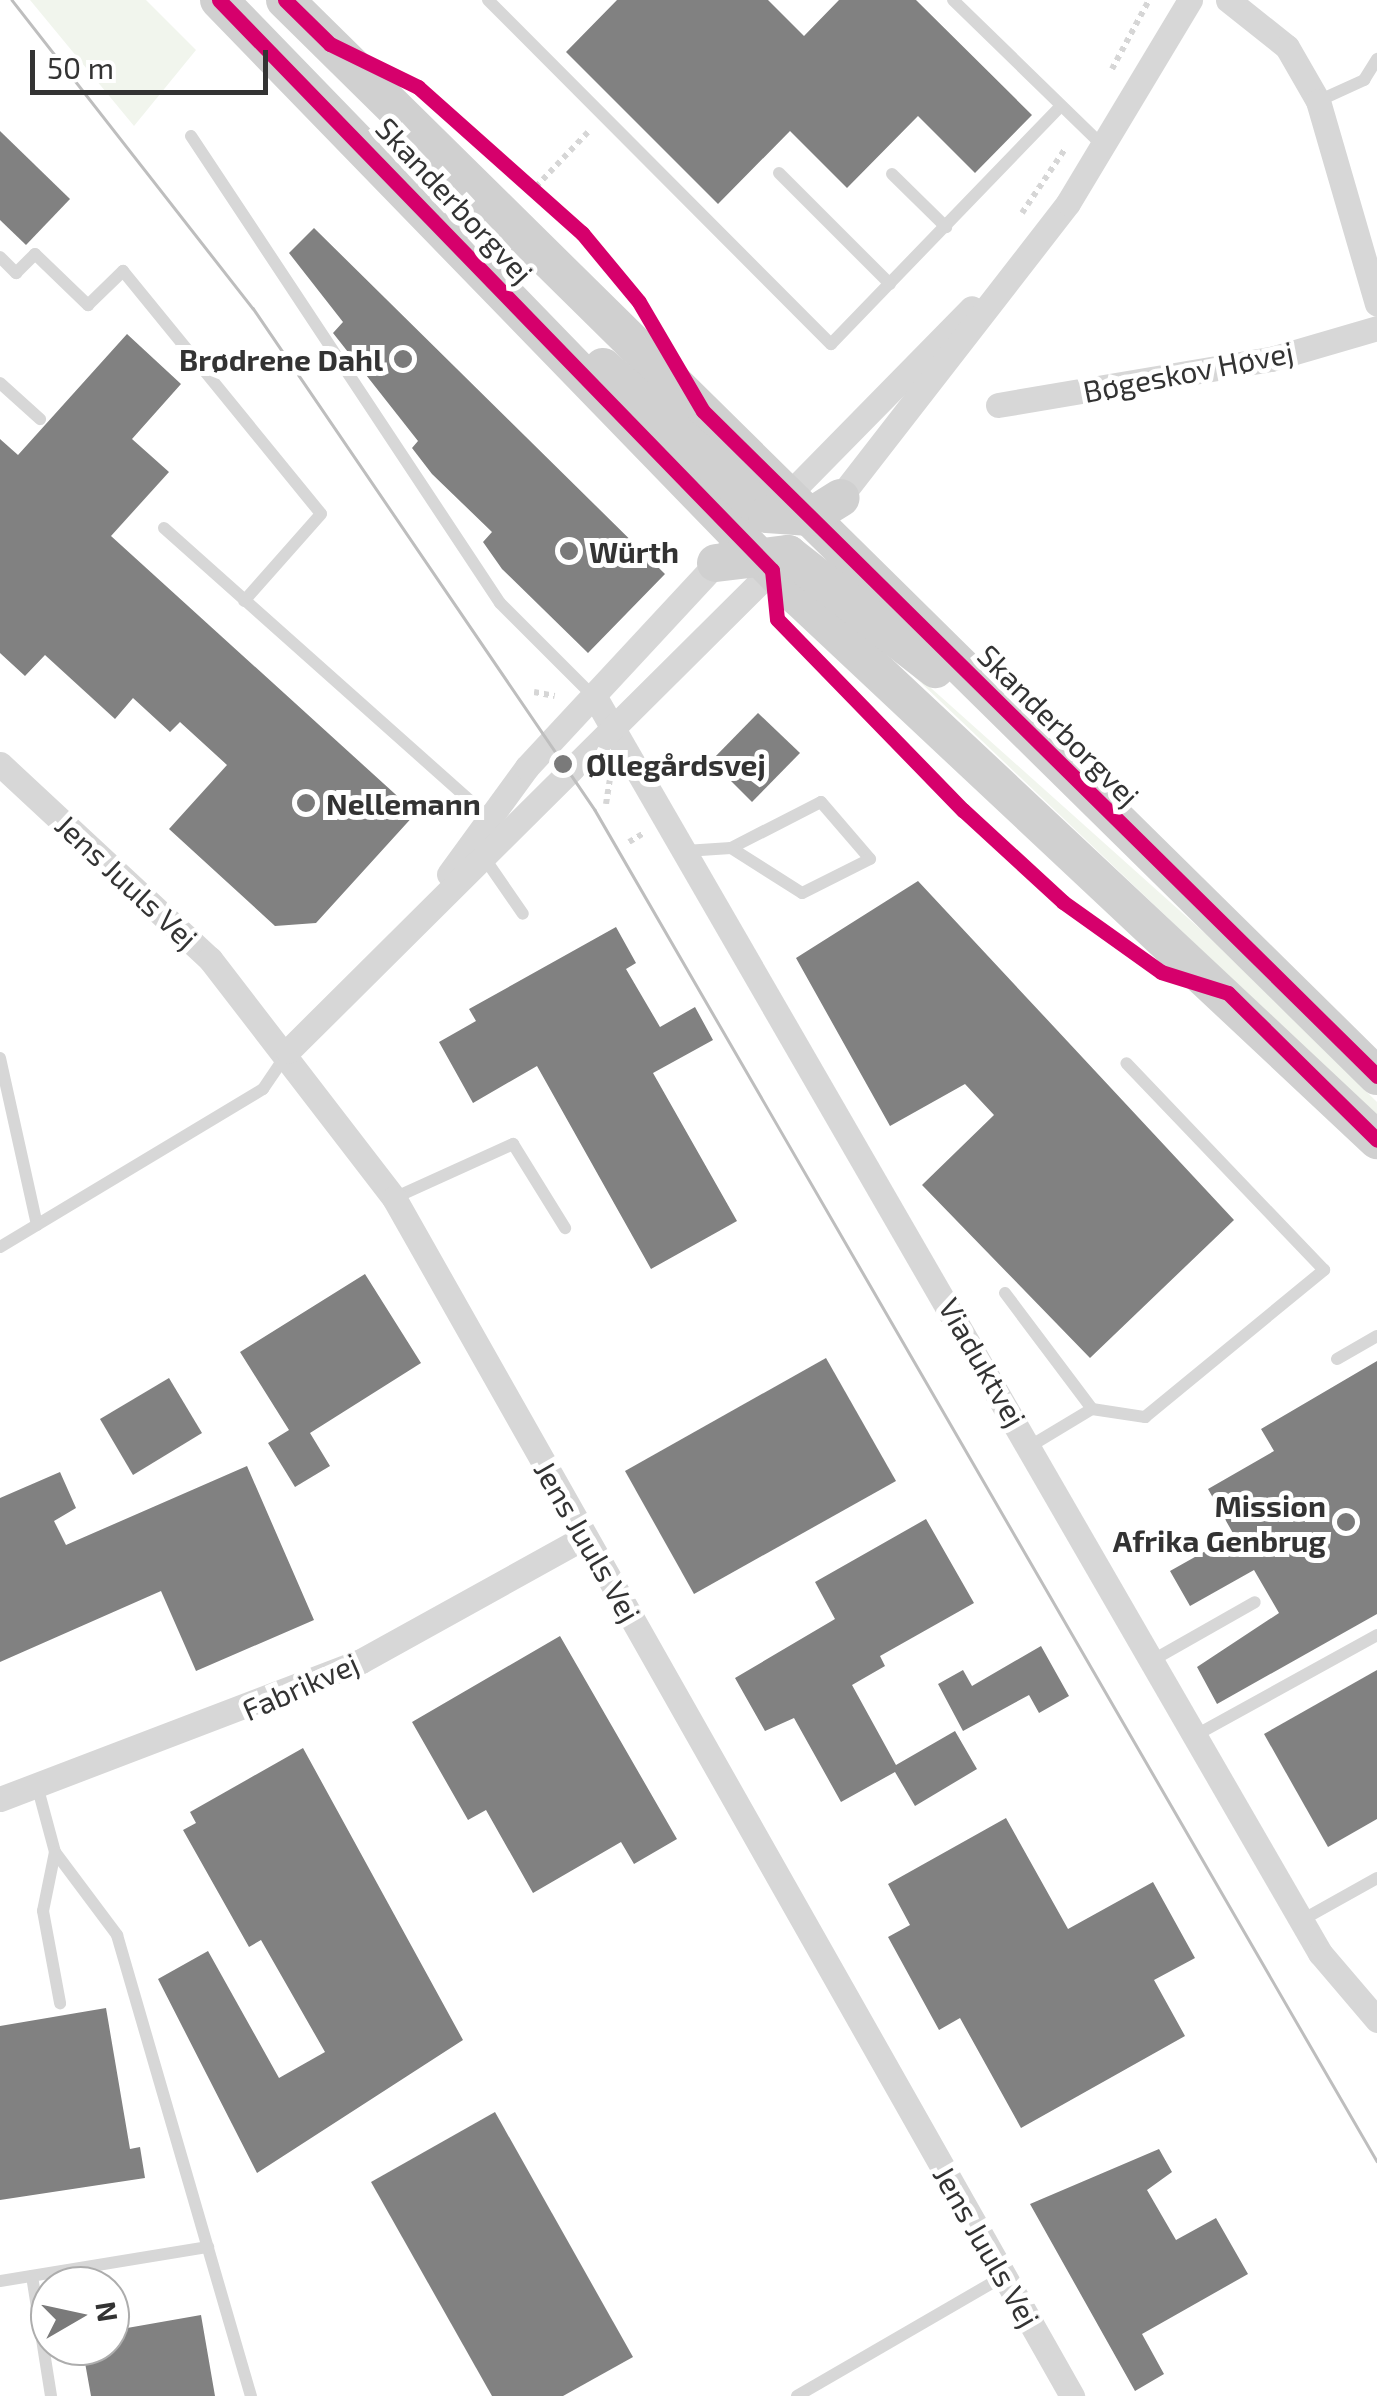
<!DOCTYPE html>
<meta charset="utf-8">
<style>
body{margin:0}
#map{position:relative;width:1377px;height:2396px;overflow:hidden;background:#fff;font-family:"Exo 2",sans-serif}
div>[style]{position:absolute}
[style*='--x']{left:calc(var(--x)*1px);top:calc(var(--y)*1px);width:calc(var(--w)*1px);rotate:calc(var(--a)*1deg)}
.green>*{inset:0;background:#f1f5ed}
.building>*{inset:0;background:#818181}
.path>*{height:6px;margin-top:-3px;transform-origin:0;background:repeating-linear-gradient(90deg,#d6d6d6 0 5px,transparent 0 10px)}
.service>*{height:12px;margin:-6px;padding:0 6px;transform-origin:6px;border-radius:6px;background:#d7d7d7}
.minor>*{height:25px;margin:-12.5px;padding:0 12.5px;transform-origin:12.5px;border-radius:12.5px;background:#d7d7d7}
.secondary>*{height:38px;margin:-19px;padding:0 19px;transform-origin:19px;border-radius:19px;background:#d0d0d0}
.tram>*{height:2.5px;margin:-1.25px;padding:0 1.25px;transform-origin:1.25px;border-radius:1.25px;background:#bebebe}
.cycleway>*{height:15px;margin:-7.5px;padding:0 7.5px;transform-origin:7.5px;border-radius:7.5px;background:#d6006c}
.dots>*{width:28px;height:28px;translate:-50% -50%;box-sizing:border-box;border:5px solid #fff;border-radius:50%}
span{translate:-50% -50%;white-space:nowrap;text-align:center;line-height:1.15;-webkit-text-stroke:10px #fff;paint-order:stroke}
.street-label{font-size:30px;color:#333}
.poi-label{font-size:30px;color:#333;font-weight:700}
.right{translate:-100% -50%;text-align:right}
.left{translate:0 -50%;text-align:left}
.north{position:absolute;left:30px;top:2266px;width:100px;height:100px;box-sizing:border-box;background:#fff;border:2px solid #adadad;border-radius:50%;rotate:81deg;font-size:28px;font-weight:700;line-height:40px;text-align:center;color:#333}
.north::after{content:'';display:block;margin:auto;width:35px;height:45px;background:#7a7a7a;clip-path:polygon(50% 0,100% 100%,50% 72%,0 100%)}
.scale{position:absolute;left:30px;top:50px;width:238px;height:45px;box-sizing:border-box;border:5px solid #333;border-top:0;padding-left:12px;font-size:30px;line-height:35px;white-space:nowrap;color:#333;-webkit-text-stroke:8px #fff;paint-order:stroke}
</style>
<div id="map">
<div class="green">
<i style="clip-path:polygon(30px 0,146px 0,196px 50px,134px 126px)"></i>
<i style="clip-path:polygon(855px 620px,1208px 936px,1377px 1102px,1377px 1117px)"></i>
</div>
<div class="building">
<i style="clip-path:polygon(617px 0,768px 0,804px 36px,839px 0,916px 0,1032px 115px,975px 173px,918px 116px,847px 188px,790px 131px,718px 204px,566px 52px)"></i>
<i style="clip-path:polygon(0 131px,70px 199px,26px 245px,0 220px)"></i>
<i style="clip-path:polygon(314px 228px,665px 574px,588px 653px,502px 569px,483px 542px,492px 532px,432px 474px,412px 448px,418px 441px,333px 333px,343px 322px,289px 253px)"></i>
<i style="clip-path:polygon(127px 334px,181px 384px,132px 439px,169px 472px,111px 536px,416px 813px,316px 923px,275px 926px,169px 829px,227px 765px,180px 722px,170px 732px,133px 698px,115px 719px,45px 655px,25px 676px,0 653px,0 439px,18px 455px)"></i>
<i style="clip-path:polygon(758px 713px,800px 753px,752px 802px,711px 761px)"></i>
<i style="clip-path:polygon(918px 881px,1234px 1220px,1090px 1358px,922px 1185px,994px 1115px,965px 1084px,890px 1126px,796px 958px)"></i>
<i style="clip-path:polygon(616px 927px,636px 963px,626px 969px,660px 1027px,695px 1007px,713px 1040px,653px 1073px,737px 1221px,651px 1269px,537px 1066px,473px 1103px,439px 1042px,476px 1021px,469px 1009px)"></i>
<i style="clip-path:polygon(365px 1274px,421px 1363px,310px 1433px,330px 1466px,295px 1487px,268px 1443px,289px 1430px,240px 1352px)"></i>
<i style="clip-path:polygon(826px 1358px,896px 1481px,694px 1594px,625px 1471px)"></i>
<i style="clip-path:polygon(1377px 1361px,1377px 1614px,1217px 1704px,1197px 1667px,1279px 1613px,1254px 1570px,1190px 1606px,1170px 1571px,1234px 1535px,1208px 1489px,1274px 1451px,1261px 1429px)"></i>
<i style="clip-path:polygon(169px 1378px,202px 1433px,133px 1475px,100px 1419px)"></i>
<i style="clip-path:polygon(247px 1466px,314px 1620px,196px 1671px,161px 1591px,0 1662px,0 1498px,60px 1472px,76px 1508px,54px 1521px,66px 1545px)"></i>
<i style="clip-path:polygon(926px 1519px,974px 1603px,880px 1656px,885px 1666px,852px 1685px,896px 1765px,955px 1731px,977px 1769px,915px 1806px,895px 1772px,841px 1802px,794px 1718px,765px 1731px,735px 1678px,835px 1619px,815px 1582px)"></i>
<i style="clip-path:polygon(560px 1636px,677px 1839px,634px 1864px,621px 1842px,533px 1893px,486px 1810px,468px 1820px,412px 1722px)"></i>
<i style="clip-path:polygon(1041px 1646px,1069px 1696px,1039px 1713px,1029px 1695px,963px 1731px,938px 1684px,963px 1670px,972px 1686px)"></i>
<i style="clip-path:polygon(1377px 1670px,1377px 1819px,1328px 1847px,1264px 1734px)"></i>
<i style="clip-path:polygon(303px 1748px,463px 2040px,257px 2173px,158px 1979px,208px 1951px,279px 2078px,325px 2052px,261px 1940px,249px 1947px,183px 1830px,196px 1823px,190px 1812px)"></i>
<i style="clip-path:polygon(1006px 1818px,1068px 1929px,1153px 1882px,1195px 1958px,1154px 1980px,1185px 2036px,1021px 2128px,960px 2018px,939px 2030px,888px 1937px,910px 1925px,888px 1884px)"></i>
<i style="clip-path:polygon(106px 2008px,130px 2149px,140px 2147px,145px 2178px,0 2200px,0 2026px)"></i>
<i style="clip-path:polygon(495px 2112px,633px 2357px,563px 2396px,492px 2396px,371px 2182px)"></i>
<i style="clip-path:polygon(1159px 2149px,1172px 2172px,1147px 2190px,1176px 2240px,1216px 2218px,1248px 2274px,1142px 2334px,1164px 2374px,1135px 2391px,1030px 2204px)"></i>
<i style="clip-path:polygon(201px 2315px,215px 2396px,91px 2396px,82px 2346px,110px 2346px,110px 2331px)"></i>
</div>
<div class="path">
<i style="--x:1112;--y:69;--w:78;--a:-61.8"></i>
<i style="--x:529;--y:194;--w:87;--a:-46.4"></i>
<i style="--x:1022;--y:213;--w:77;--a:-56.1"></i>
<i style="--x:534;--y:692;--w:21;--a:11"></i>
<i style="--x:606;--y:804;--w:24;--a:-81"></i>
<i style="--x:629;--y:842;--w:17;--a:-31"></i>
</div>
<div class="service">
<i style="--x:488;--y:0;--w:486;--a:45.1"></i>
<i style="--x:831;--y:344;--w:330;--a:-46"></i>
<i style="--x:953;--y:0;--w:209;--a:44.2"></i>
<i style="--x:1318;--y:101;--w:51;--a:-24.5"></i>
<i style="--x:1364;--y:80;--w:25;--a:-58"></i>
<i style="--x:191;--y:136;--w:560;--a:56.51"></i>
<i style="--x:500;--y:603;--w:133;--a:45"></i>
<i style="--x:779;--y:173;--w:157;--a:45"></i>
<i style="--x:892;--y:174;--w:76;--a:44.5"></i>
<i style="--x:0;--y:257;--w:23;--a:45"></i>
<i style="--x:16;--y:273;--w:27;--a:-45"></i>
<i style="--x:35;--y:254;--w:74;--a:43.9"></i>
<i style="--x:88;--y:305;--w:49;--a:-44.2"></i>
<i style="--x:123;--y:271;--w:313;--a:50.8"></i>
<i style="--x:321;--y:514;--w:116;--a:131.5"></i>
<i style="--x:0;--y:383;--w:54;--a:42"></i>
<i style="--x:164;--y:528;--w:439;--a:41.7"></i>
<i style="--x:685;--y:851;--w:46;--a:-3.7"></i>
<i style="--x:731;--y:848;--w:101;--a:-27.1"></i>
<i style="--x:821;--y:802;--w:75;--a:49.3"></i>
<i style="--x:870;--y:859;--w:76;--a:153.4"></i>
<i style="--x:802;--y:893;--w:84;--a:-147.6"></i>
<i style="--x:483;--y:856;--w:70;--a:55.4"></i>
<i style="--x:0;--y:1058;--w:171;--a:77.5"></i>
<i style="--x:394;--y:1198;--w:131;--a:-24.4"></i>
<i style="--x:513;--y:1144;--w:99;--a:58.2"></i>
<i style="--x:0;--y:1247;--w:307;--a:-31"></i>
<i style="--x:263;--y:1089;--w:41;--a:-55.9"></i>
<i style="--x:1005;--y:1293;--w:145;--a:53.1"></i>
<i style="--x:1092;--y:1409;--w:54;--a:8.6"></i>
<i style="--x:1145;--y:1417;--w:232;--a:-39.4"></i>
<i style="--x:1324;--y:1270;--w:286;--a:-133.7"></i>
<i style="--x:1337;--y:1359;--w:46;--a:-29.9"></i>
<i style="--x:1032;--y:1445;--w:70;--a:-31"></i>
<i style="--x:1153;--y:1660;--w:117;--a:-29.6"></i>
<i style="--x:1196;--y:1735;--w:207;--a:-28.9"></i>
<i style="--x:38;--y:1789;--w:65;--a:74.9"></i>
<i style="--x:55;--y:1852;--w:104;--a:53.2"></i>
<i style="--x:117;--y:1935;--w:480;--a:73.8"></i>
<i style="--x:55;--y:1852;--w:60;--a:101.5"></i>
<i style="--x:43;--y:1911;--w:94;--a:79.5"></i>
<i style="--x:1302;--y:1920;--w:86;--a:-29.2"></i>
<i style="--x:32;--y:2276;--w:121;--a:81"></i>
<i style="--x:0;--y:2281;--w:211;--a:-9.3"></i>
<i style="--x:797;--y:2396;--w:239;--a:-30.1"></i>
</div>
<div class="minor">
<i style="--x:1228;--y:0;--w:75;--a:38.5"></i>
<i style="--x:1287;--y:47;--w:62;--a:60.1"></i>
<i style="--x:1318;--y:101;--w:211;--a:73.8"></i>
<i style="--x:998;--y:405;--w:277;--a:-9.6"></i>
<i style="--x:1271;--y:359;--w:110;--a:-16.3"></i>
<i style="--x:788;--y:495;--w:262;--a:-45.5"></i>
<i style="--x:830;--y:510;--w:388;--a:-52.2"></i>
<i style="--x:1068;--y:203;--w:237;--a:-59"></i>
<i style="--x:596;--y:699;--w:1448;--a:60"></i>
<i style="--x:1320;--y:1953;--w:88;--a:49.6"></i>
<i style="--x:0;--y:764;--w:287;--a:42.9"></i>
<i style="--x:210;--y:959;--w:302;--a:52.4"></i>
<i style="--x:394;--y:1198;--w:1377;--a:60.49"></i>
<i style="--x:449;--y:874;--w:132;--a:-53.9"></i>
<i style="--x:527;--y:767;--w:292;--a:-47.1"></i>
<i style="--x:288;--y:1051;--w:682;--a:-44.82"></i>
<i style="--x:0;--y:1799;--w:386;--a:-20.9"></i>
<i style="--x:361;--y:1661;--w:256;--a:-29"></i>
</div>
<div class="secondary">
<i style="--x:219;--y:0;--w:832;--a:45.88"></i>
<i style="--x:798;--y:597;--w:794;--a:43.16"></i>
<i style="--x:285;--y:0;--w:1533;--a:44.58"></i>
<i style="--x:603;--y:367;--w:220;--a:41.9"></i>
<i style="--x:767;--y:514;--w:43;--a:4"></i>
<i style="--x:810;--y:517;--w:36;--a:-32"></i>
<i style="--x:716;--y:563;--w:73;--a:-7.1"></i>
<i style="--x:788;--y:554;--w:187;--a:38"></i>
</div>
<div class="tram">
<i style="--x:12;--y:0;--w:391;--a:52"></i>
<i style="--x:253;--y:308;--w:607;--a:55.73"></i>
<i style="--x:595;--y:810;--w:1561;--a:59.94"></i>
</div>
<div class="cycleway">
<i style="--x:219;--y:0;--w:794;--a:45.87"></i>
<i style="--x:772;--y:570;--w:49;--a:84.2"></i>
<i style="--x:777;--y:619;--w:267;--a:45.8"></i>
<i style="--x:963;--y:810;--w:136;--a:42.6"></i>
<i style="--x:1063;--y:902;--w:120;--a:35.5"></i>
<i style="--x:1161;--y:972;--w:70;--a:17.4"></i>
<i style="--x:1228;--y:993;--w:209;--a:44.6"></i>
<i style="--x:285;--y:0;--w:63;--a:44.4"></i>
<i style="--x:330;--y:44;--w:98;--a:26"></i>
<i style="--x:418;--y:87;--w:220;--a:41.7"></i>
<i style="--x:582;--y:233;--w:89;--a:50.4"></i>
<i style="--x:639;--y:302;--w:126;--a:59.6"></i>
<i style="--x:703;--y:411;--w:947;--a:44.61"></i>
</div>
<div class="dots">
<i style="left:403px;top:359px;background:#7a7a7a"></i>
<i style="left:569px;top:551px;background:#7a7a7a"></i>
<i style="left:563px;top:764px;background:#7a7a7a"></i>
<i style="left:306px;top:803px;background:#7a7a7a"></i>
<i style="left:1346px;top:1522px;background:#7a7a7a"></i>
</div>
<div class="street-label">
<span style="left:455px;top:200px;rotate:47deg">Skanderborgvej</span>
<span style="left:1188px;top:371px;rotate:-11deg">Bøgeskov Høvej</span>
<span style="left:1059px;top:725px;rotate:45deg">Skanderborgvej</span>
<span style="left:127px;top:881px;rotate:43deg">Jens Juuls Vej</span>
<span style="left:983px;top:1362px;rotate:60deg">Viaduktvej</span>
<span style="left:588px;top:1541px;rotate:60deg">Jens Juuls Vej</span>
<span style="left:300px;top:1686px;rotate:-24deg">Fabrikvej</span>
<span style="left:987px;top:2246px;rotate:60deg">Jens Juuls Vej</span>
</div>
<div class="poi-label">
<span class="right" style="left:383px;top:359px">Brødrene Dahl</span>
<span class="left" style="left:589px;top:551px">Würth</span>
<span class="left" style="left:586px;top:764px">Øllegårdsvej</span>
<span class="left" style="left:326px;top:803px">Nellemann</span>
<span class="right" style="left:1326px;top:1522px">Mission<br>Afrika Genbrug</span>
</div>
<div class="north">N</div>
<div class="scale">50 m</div>
</div>
